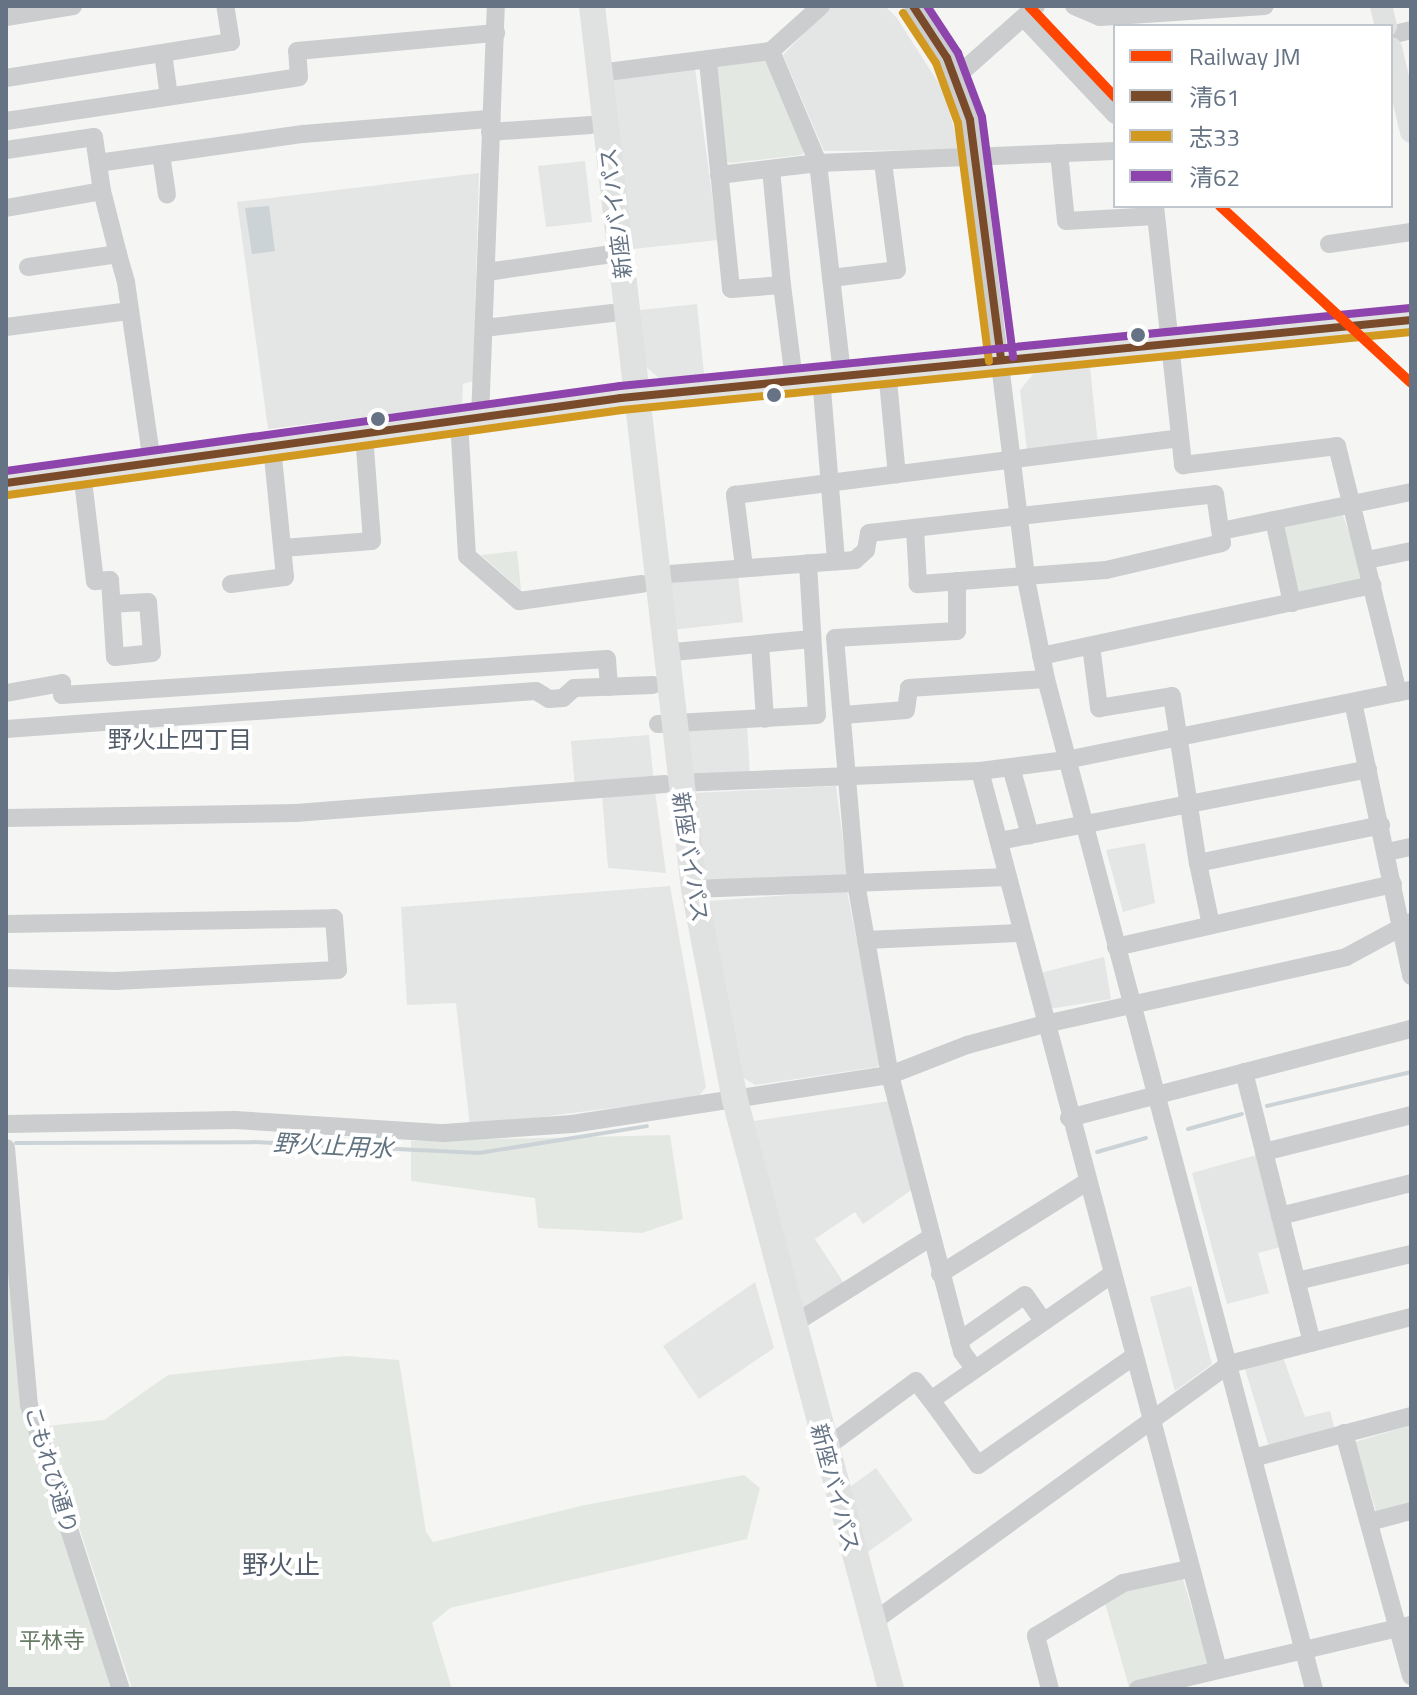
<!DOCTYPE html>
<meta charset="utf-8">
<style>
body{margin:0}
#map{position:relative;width:1417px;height:1695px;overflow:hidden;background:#f5f5f4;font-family:"Titillium Web","Noto Sans JP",sans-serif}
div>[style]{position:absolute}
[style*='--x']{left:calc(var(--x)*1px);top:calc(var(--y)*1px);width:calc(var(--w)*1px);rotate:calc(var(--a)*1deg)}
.built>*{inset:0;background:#e4e5e5}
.green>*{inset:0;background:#e4e8e2}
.water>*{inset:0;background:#ccd3d7}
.stream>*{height:4px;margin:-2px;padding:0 2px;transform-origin:2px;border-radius:2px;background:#ccd3d7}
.minor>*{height:18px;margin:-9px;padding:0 9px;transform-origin:9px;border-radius:9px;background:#cccdcf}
.major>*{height:22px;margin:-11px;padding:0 11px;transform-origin:11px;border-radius:11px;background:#e0e1e1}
.highway>*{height:26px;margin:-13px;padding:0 13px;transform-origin:13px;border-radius:13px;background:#e0e1e1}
.bus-1>*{height:8px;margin:-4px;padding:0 4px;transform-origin:4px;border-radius:4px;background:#7a4b2a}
.bus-2>*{height:8px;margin:-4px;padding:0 4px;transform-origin:4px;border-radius:4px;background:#d29921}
.bus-3>*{height:8px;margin:-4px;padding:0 4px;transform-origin:4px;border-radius:4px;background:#8e44ad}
.rail-1>*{height:10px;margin:-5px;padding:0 5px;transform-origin:5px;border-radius:5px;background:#ff4500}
.dots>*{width:22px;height:22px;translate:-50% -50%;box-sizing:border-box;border:4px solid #fff;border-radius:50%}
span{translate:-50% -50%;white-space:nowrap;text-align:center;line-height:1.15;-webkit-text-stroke:8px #fff;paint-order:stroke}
.street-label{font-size:22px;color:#657384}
.park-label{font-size:22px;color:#667b64}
.neighbourhood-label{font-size:24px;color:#535d69}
.water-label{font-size:24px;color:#617480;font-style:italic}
.quarter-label{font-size:26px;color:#535d69}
.frame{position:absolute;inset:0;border:8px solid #657384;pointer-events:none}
.legend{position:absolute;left:1113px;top:24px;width:280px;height:184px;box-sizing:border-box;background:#fff;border:2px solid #c1c7ce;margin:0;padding:10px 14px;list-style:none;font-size:24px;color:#657384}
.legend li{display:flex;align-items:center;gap:16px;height:40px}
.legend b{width:40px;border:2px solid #c1c7ce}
</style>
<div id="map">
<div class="built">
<i style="clip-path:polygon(831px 6px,885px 6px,897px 18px,943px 90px,959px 146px,956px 150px,824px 151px,783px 55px)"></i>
<i style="clip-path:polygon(695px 68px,718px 240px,633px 249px,611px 83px,615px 78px)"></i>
<i style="clip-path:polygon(585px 161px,592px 222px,546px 227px,538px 166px)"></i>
<i style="clip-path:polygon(479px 173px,473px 381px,463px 384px,462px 405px,268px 429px,237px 202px)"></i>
<i style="clip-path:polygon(697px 304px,704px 374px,660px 379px,646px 367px,640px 310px)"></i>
<i style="clip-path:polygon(1090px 367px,1098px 445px,1027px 451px,1020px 390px,1034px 373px)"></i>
<i style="clip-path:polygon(738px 576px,743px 622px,671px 630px,670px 583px)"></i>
<i style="clip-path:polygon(747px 725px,750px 775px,692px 779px,688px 730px)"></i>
<i style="clip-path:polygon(649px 735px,654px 783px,575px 789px,571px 741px)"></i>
<i style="clip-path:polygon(836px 786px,847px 872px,843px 876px,707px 882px,702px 878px,694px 793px)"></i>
<i style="clip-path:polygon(655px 791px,666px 873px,608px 868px,602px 794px)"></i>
<i style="clip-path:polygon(1145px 843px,1155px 903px,1123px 912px,1106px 850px)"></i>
<i style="clip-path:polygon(670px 886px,706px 1087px,698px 1097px,470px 1126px,456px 1003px,407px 1005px,401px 907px)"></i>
<i style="clip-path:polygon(847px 891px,881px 1062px,877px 1067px,755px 1085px,744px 1078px,707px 901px)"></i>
<i style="clip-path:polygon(1104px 957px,1111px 999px,1049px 1009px,1040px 973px)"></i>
<i style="clip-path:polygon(890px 1101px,913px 1189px,863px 1224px,855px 1212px,815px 1239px,845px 1285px,808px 1309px,797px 1305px,754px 1121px)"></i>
<i style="clip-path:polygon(1260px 1154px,1284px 1246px,1258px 1253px,1269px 1293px,1227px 1304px,1192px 1173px)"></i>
<i style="clip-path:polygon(755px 1282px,774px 1348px,699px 1399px,663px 1346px)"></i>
<i style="clip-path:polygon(1191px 1286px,1212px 1364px,1175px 1391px,1150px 1297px)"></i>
<i style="clip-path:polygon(1282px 1355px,1305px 1417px,1330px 1411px,1335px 1430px,1269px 1447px,1244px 1366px)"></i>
<i style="clip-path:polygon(876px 1468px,913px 1520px,865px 1554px,847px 1489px)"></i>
</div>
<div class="green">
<i style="clip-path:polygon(766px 57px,805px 150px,802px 155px,730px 163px,723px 158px,717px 65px)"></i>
<i style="clip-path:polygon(1343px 515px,1365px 578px,1298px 598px,1285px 527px)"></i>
<i style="clip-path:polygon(517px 551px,521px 590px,481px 555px)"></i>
<i style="clip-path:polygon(670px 1135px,683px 1219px,642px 1233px,538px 1228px,535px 1198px,411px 1181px,411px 1141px)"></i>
<i style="clip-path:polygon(6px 1243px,28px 1420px,118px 1689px,6px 1689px)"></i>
<i style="clip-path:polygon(346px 1356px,399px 1360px,426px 1532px,433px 1542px,585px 1505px,744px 1475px,760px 1488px,747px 1539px,450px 1608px,432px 1623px,452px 1689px,132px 1689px,46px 1426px,104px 1420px,168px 1375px)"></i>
<i style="clip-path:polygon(1411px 1425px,1411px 1502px,1376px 1511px,1355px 1442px)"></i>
<i style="clip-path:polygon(1182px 1576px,1208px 1663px,1205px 1669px,1129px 1687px,1105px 1603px,1127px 1588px)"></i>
</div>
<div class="water">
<i style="clip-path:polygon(269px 206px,275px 251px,252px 254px,245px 208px)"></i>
</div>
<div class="stream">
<i style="--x:1267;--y:1106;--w:148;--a:-13.3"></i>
<i style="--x:1188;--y:1129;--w:56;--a:-15.5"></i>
<i style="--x:16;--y:1143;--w:238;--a:-0.2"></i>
<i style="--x:254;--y:1142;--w:225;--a:2.8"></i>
<i style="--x:479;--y:1153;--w:170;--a:-9.1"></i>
<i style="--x:1097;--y:1152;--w:51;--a:-15.9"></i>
</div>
<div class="minor">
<i style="--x:913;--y:6;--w:62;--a:56.8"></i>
<i style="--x:947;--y:58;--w:66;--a:69.6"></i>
<i style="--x:970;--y:120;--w:462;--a:83"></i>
<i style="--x:1026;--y:579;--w:102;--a:78.7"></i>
<i style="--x:1046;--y:679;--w:1045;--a:75.14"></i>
<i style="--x:1074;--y:6;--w:28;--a:23"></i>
<i style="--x:1100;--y:17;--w:165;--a:-3.8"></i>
<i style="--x:6;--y:17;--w:68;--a:-9.3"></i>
<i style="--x:1024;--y:18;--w:133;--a:46.8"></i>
<i style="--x:1391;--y:35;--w:21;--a:-14"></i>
<i style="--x:771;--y:51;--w:121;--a:67.2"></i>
<i style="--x:818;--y:163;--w:213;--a:83.5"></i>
<i style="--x:163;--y:53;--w:44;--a:82.2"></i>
<i style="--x:708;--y:62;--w:228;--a:84.2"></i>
<i style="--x:731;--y:289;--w:51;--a:-4.5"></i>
<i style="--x:782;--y:285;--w:96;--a:82.8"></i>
<i style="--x:599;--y:73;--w:173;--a:-7.3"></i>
<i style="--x:771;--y:51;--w:67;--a:-42"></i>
<i style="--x:956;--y:77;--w:107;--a:-41.6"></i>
<i style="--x:6;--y:78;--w:228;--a:-9.1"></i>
<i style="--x:231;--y:42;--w:36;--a:-99"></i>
<i style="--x:6;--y:121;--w:296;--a:-8.5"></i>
<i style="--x:299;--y:77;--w:26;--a:-94"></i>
<i style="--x:297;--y:51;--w:200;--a:-5.2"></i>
<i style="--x:490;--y:132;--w:101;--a:-4"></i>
<i style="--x:6;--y:150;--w:89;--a:-8.4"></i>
<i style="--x:94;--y:137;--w:55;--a:81.6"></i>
<i style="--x:1059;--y:153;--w:68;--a:84.1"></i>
<i style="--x:1066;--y:221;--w:90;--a:-3.2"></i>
<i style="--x:161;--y:154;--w:41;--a:81.7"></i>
<i style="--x:98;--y:163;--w:207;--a:-8.1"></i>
<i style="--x:303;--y:134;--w:189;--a:-4.6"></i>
<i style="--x:771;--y:169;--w:117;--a:84.6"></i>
<i style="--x:719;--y:175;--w:100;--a:-6.9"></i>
<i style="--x:818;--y:163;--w:297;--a:-2.3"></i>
<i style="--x:1155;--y:206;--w:261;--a:83.8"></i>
<i style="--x:1183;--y:465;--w:155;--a:-7"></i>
<i style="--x:1337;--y:446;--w:254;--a:76.1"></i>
<i style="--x:6;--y:208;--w:97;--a:-10"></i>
<i style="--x:102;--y:191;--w:65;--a:75.7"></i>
<i style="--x:1329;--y:244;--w:83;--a:-8.3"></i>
<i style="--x:28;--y:267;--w:91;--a:-8.2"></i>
<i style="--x:118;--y:254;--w:29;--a:74"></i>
<i style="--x:126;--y:282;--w:183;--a:81.8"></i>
<i style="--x:487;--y:272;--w:119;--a:-8.2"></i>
<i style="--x:831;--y:278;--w:66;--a:-6.9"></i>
<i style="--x:897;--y:270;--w:109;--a:-97.4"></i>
<i style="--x:6;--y:327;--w:125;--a:-7.4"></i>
<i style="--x:484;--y:328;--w:129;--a:-6.7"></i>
<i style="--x:887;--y:370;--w:105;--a:84.6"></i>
<i style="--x:821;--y:377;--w:185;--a:85.3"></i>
<i style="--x:480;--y:418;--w:412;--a:-87.8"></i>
<i style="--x:459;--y:421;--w:135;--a:86.6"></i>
<i style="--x:467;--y:556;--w:69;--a:40.9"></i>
<i style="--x:519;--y:601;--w:124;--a:-7.9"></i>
<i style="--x:82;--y:472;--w:110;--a:83.2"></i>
<i style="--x:95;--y:581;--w:15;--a:-4"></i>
<i style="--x:110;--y:580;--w:77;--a:86.3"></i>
<i style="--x:115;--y:657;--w:37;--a:-6"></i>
<i style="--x:152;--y:653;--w:51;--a:-94.5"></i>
<i style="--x:148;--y:602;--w:36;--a:177"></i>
<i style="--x:1274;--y:520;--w:85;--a:77.8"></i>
<i style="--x:1221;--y:531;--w:194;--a:-11.6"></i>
<i style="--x:283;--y:548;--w:89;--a:-4.5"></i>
<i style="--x:372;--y:541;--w:106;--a:-94.3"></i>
<i style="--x:1367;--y:560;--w:45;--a:-11.6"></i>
<i style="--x:744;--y:567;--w:73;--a:-97.1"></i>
<i style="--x:735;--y:495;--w:448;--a:-7.3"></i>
<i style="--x:656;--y:575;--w:200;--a:-4.3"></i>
<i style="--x:855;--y:560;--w:15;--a:-42"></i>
<i style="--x:866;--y:550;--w:17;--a:-80"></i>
<i style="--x:869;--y:533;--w:348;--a:-6.4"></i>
<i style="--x:1215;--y:494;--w:49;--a:81.9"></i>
<i style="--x:1222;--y:543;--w:119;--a:166.9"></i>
<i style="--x:1106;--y:570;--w:189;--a:175.7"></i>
<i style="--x:918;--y:584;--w:55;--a:-93.1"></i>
<i style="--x:957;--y:581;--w:50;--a:90"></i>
<i style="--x:957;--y:631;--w:122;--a:176.7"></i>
<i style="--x:835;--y:638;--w:246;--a:85.1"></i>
<i style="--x:856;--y:883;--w:195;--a:80"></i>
<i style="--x:890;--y:1075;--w:286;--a:75.4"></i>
<i style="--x:962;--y:1352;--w:20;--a:53"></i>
<i style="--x:231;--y:584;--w:54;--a:-7.4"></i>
<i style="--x:285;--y:577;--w:131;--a:-95.7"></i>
<i style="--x:760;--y:644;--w:75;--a:86.2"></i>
<i style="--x:1091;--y:646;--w:63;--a:82.6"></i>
<i style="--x:1099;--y:708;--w:74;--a:-9.3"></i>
<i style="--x:1172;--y:696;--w:169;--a:81.2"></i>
<i style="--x:1198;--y:863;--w:187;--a:-11.7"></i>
<i style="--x:663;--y:653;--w:149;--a:-5.4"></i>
<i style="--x:1041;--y:656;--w:339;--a:-12.1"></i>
<i style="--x:6;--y:693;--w:57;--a:-10.1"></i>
<i style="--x:62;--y:683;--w:12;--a:90"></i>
<i style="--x:62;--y:695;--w:546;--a:-3.78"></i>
<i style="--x:607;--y:659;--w:28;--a:86"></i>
<i style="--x:1353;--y:702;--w:280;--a:78"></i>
<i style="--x:843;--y:715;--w:63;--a:-4.5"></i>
<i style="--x:906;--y:710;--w:22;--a:-82"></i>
<i style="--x:909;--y:688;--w:137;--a:-3.8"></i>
<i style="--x:658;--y:724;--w:159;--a:-3.2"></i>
<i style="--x:817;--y:715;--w:152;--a:-93.4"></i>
<i style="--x:6;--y:729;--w:531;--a:-4.1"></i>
<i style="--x:536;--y:691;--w:15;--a:32"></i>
<i style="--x:549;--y:699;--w:14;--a:-4"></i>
<i style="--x:563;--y:698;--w:15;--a:-42"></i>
<i style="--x:574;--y:688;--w:79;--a:-2.2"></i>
<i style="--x:1011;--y:767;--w:71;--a:74.4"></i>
<i style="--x:980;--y:771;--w:929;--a:75.16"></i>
<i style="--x:678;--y:783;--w:302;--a:-2.3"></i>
<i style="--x:980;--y:771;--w:87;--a:-7.3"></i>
<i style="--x:1066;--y:760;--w:352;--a:-11.5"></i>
<i style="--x:6;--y:818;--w:290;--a:-1"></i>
<i style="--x:296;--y:813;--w:370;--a:-4.5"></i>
<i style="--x:999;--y:841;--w:376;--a:-11"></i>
<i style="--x:1387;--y:852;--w:25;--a:-12"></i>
<i style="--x:1198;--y:863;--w:63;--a:78.2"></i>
<i style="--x:694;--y:889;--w:314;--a:-2.2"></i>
<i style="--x:6;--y:924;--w:328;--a:-1"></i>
<i style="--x:334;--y:918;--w:52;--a:85.6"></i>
<i style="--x:338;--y:970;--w:223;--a:177.2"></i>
<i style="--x:115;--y:981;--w:109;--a:-178.4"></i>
<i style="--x:866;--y:940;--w:156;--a:-2.6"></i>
<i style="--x:1116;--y:947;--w:284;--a:-12.8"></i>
<i style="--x:1244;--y:1072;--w:279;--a:75.9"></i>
<i style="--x:1069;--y:1118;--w:353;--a:-14.6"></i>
<i style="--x:6;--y:1124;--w:229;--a:-1"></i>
<i style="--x:235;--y:1120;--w:209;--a:3.6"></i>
<i style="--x:444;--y:1133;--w:128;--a:-4"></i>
<i style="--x:572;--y:1124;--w:322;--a:-8.8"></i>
<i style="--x:890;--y:1075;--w:83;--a:-21.3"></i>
<i style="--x:967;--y:1045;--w:81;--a:-15.1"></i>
<i style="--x:1045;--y:1024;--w:308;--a:-12.5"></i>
<i style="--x:1346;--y:957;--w:74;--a:-28.3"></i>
<i style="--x:6;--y:1148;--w:258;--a:84.9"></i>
<i style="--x:29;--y:1405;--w:299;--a:72.1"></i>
<i style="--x:1264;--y:1152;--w:152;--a:-14.1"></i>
<i style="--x:1280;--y:1216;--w:135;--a:-14.1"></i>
<i style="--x:940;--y:1274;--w:171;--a:-32.1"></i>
<i style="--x:1297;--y:1281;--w:117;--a:-13.3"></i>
<i style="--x:792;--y:1325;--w:165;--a:-32.3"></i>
<i style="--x:959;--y:1341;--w:80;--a:-34.9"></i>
<i style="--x:1025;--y:1295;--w:32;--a:55"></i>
<i style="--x:931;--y:1400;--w:80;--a:54.1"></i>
<i style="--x:978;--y:1465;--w:190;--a:-34.9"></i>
<i style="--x:1344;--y:1433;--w:252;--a:74.6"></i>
<i style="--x:824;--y:1449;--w:114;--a:-36.5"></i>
<i style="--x:916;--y:1381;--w:24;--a:52"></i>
<i style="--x:931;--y:1400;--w:219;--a:-34.8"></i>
<i style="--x:1253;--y:1458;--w:163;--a:-14.9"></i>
<i style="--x:1369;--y:1522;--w:43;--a:-14.7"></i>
<i style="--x:873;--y:1622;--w:440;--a:-35.9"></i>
<i style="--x:1229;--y:1364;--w:188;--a:-14.5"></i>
<i style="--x:1050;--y:1689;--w:55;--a:-104.8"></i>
<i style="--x:1036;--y:1636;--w:102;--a:-31.3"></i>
<i style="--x:1123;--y:1583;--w:67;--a:-12"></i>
<i style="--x:1138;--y:1689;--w:280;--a:-13.2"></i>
</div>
<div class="major">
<i style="--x:1381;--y:6;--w:21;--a:76"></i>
<i style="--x:1391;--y:48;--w:86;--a:76.6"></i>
<i style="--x:6;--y:483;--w:621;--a:-7.87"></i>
<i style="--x:621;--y:398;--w:794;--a:-5.64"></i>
</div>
<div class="highway">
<i style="--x:592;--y:6;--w:889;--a:83.41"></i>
<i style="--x:694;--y:889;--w:215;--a:79"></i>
<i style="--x:735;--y:1100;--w:609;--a:75.17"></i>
</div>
<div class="bus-1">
<i style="--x:913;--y:6;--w:62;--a:56.8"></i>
<i style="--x:947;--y:58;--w:66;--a:69.6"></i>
<i style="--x:970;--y:120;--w:241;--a:82.6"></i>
<i style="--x:6;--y:483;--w:621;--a:-7.87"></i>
<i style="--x:621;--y:398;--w:794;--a:-5.64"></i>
</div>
<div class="bus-2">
<i style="--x:903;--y:13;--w:60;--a:56.6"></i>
<i style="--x:936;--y:63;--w:64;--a:69.9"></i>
<i style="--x:958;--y:123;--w:240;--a:82.6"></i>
<i style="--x:8;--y:495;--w:620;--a:-7.88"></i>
<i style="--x:622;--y:410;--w:793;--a:-5.65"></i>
</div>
<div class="bus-3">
<i style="--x:927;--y:6;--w:56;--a:56.6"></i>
<i style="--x:958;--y:53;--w:68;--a:69.4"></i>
<i style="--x:982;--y:117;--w:242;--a:82.6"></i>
<i style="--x:6;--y:471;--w:620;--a:-7.88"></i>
<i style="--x:620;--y:386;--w:794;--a:-5.64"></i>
</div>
<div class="rail-1">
<i style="--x:1029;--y:6;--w:125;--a:46.6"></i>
<i style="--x:1220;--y:206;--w:260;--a:42.8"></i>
</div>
<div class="dots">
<i style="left:1138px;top:335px;background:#657384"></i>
<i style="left:774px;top:395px;background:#657384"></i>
<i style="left:378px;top:419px;background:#657384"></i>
</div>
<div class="street-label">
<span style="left:616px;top:213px;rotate:-97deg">新座バイパス</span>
<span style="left:690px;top:857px;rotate:81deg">新座バイパス</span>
<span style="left:51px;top:1470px;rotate:73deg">こもれび通り</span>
<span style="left:835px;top:1488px;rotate:75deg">新座バイパス</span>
</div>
<div class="park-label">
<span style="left:52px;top:1641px">平林寺</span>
</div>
<div class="neighbourhood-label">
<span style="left:180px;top:740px">野火止四丁目</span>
</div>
<div class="water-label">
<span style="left:333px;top:1146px;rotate:3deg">野火止用水</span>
</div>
<div class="quarter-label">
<span style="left:281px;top:1565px">野火止</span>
</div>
<div class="frame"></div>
<ul class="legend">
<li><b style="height:10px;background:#ff4500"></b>Railway JM</li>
<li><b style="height:10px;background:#7a4b2a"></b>清61</li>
<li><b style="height:10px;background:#d29921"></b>志33</li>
<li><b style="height:10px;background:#8e44ad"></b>清62</li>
</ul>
</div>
